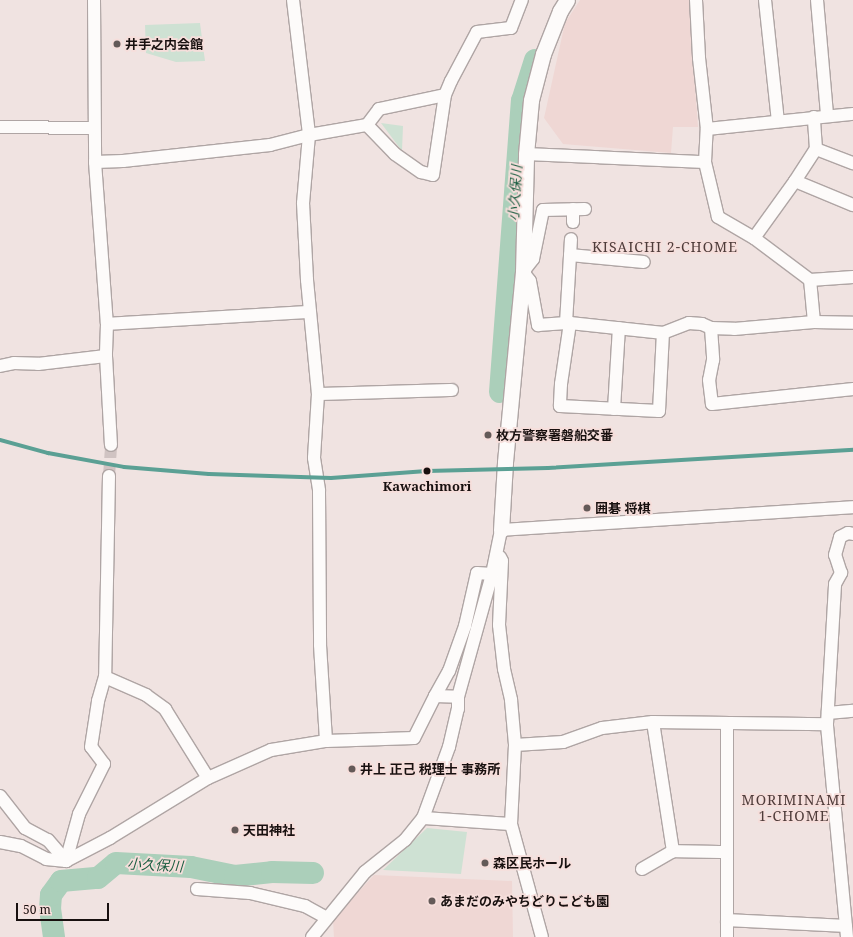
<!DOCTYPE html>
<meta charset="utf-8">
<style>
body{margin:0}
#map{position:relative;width:853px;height:937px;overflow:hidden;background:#f0e3e1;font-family:"Noto Serif","Noto Sans JP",serif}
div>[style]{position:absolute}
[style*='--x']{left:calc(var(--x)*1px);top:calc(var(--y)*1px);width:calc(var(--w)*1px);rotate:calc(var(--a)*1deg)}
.built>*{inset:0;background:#efd7d4}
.green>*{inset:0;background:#cee1d3}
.river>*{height:22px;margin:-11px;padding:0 11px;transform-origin:11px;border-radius:11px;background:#abcfba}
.minor-tunnel>*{height:12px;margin-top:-6px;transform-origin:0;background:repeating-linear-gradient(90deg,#d0c3c2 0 12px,transparent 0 18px)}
.roads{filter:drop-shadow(1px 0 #afa5a4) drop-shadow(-1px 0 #afa5a4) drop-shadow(0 1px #afa5a4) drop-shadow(0 -1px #afa5a4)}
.minor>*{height:12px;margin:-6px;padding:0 6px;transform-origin:6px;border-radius:6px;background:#fdfbfa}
.tertiary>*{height:15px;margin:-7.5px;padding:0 7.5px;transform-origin:7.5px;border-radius:7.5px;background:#fdfbfa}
.rail-1>*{height:4px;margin:-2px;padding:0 2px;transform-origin:2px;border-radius:2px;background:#5ba094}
.dots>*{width:11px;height:11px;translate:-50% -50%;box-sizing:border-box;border:2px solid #f6dedb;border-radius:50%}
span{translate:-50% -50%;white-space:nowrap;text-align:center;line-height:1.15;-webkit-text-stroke:3.5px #f6dedb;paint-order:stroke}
.poi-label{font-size:13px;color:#18100f;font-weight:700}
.left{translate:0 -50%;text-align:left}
.stop-label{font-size:13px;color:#18100f;font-weight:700}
.water-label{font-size:14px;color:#1a5e41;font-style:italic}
.neighbourhood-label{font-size:14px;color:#4f3c3a;letter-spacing:1px}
.scale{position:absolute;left:16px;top:903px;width:93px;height:18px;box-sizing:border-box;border:2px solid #18100f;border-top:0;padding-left:5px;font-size:12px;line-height:14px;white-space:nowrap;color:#18100f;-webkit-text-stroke:3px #f6dedb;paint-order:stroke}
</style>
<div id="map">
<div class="built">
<i style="clip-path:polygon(580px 0,689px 0,698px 127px,673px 127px,671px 153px,563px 144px,544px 118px,565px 23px)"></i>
<i style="clip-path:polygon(374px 875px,512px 881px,513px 937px,334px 937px,333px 920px)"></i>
</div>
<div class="green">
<i style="clip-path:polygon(200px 23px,205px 61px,176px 62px,146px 53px,145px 25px)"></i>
<i style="clip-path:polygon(381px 123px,403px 126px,402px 151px)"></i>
<i style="clip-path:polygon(427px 828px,467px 832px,461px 874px,383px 870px)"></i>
</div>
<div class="river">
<i style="--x:500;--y:392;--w:292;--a:-85.7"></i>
<i style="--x:522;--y:101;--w:43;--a:-72.4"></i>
<i style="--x:54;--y:937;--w:28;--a:-98"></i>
<i style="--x:50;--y:909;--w:14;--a:-86"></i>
<i style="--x:51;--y:895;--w:17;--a:-54"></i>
<i style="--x:61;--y:881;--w:37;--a:-5"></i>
<i style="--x:98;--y:878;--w:23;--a:-40"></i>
<i style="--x:116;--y:863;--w:75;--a:3.1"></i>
<i style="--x:191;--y:867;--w:45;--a:11.6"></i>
<i style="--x:235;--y:876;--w:37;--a:-6"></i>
<i style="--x:272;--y:872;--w:41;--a:1.4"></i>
</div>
<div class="minor-tunnel">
<i style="--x:109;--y:476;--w:31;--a:-86"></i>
</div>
<div class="roads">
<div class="minor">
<i style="--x:94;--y:0;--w:162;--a:89.6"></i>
<i style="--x:95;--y:162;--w:162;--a:85.8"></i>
<i style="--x:107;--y:324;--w:32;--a:92"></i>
<i style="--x:106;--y:356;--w:89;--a:86.8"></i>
<i style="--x:293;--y:0;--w:136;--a:83.2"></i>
<i style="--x:309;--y:135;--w:68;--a:95"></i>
<i style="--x:303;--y:203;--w:77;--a:87"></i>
<i style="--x:307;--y:280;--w:115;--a:84.5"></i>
<i style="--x:318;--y:394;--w:64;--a:93.6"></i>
<i style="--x:314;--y:458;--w:33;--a:81"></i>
<i style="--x:319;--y:491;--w:154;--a:89.6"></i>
<i style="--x:320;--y:645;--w:96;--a:86.4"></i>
<i style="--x:326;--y:741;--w:88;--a:-2"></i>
<i style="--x:414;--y:738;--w:47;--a:-63.4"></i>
<i style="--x:435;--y:696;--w:23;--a:2"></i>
<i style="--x:696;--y:0;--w:58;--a:87"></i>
<i style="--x:699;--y:58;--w:71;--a:83.6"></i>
<i style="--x:765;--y:0;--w:122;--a:83.9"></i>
<i style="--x:817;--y:0;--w:115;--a:85"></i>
<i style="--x:367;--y:125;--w:40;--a:46"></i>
<i style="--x:395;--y:154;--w:32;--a:35"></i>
<i style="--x:421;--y:172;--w:12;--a:14"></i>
<i style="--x:433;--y:175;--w:81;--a:-81.5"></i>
<i style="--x:445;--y:95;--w:15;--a:-67"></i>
<i style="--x:451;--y:81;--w:55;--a:-62"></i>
<i style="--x:477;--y:32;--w:34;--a:-7"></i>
<i style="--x:511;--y:28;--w:30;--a:-69"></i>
<i style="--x:0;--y:127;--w:94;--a:0.6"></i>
<i style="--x:816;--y:149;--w:40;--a:21"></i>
<i style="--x:526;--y:154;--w:179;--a:2.6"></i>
<i style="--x:95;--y:162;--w:28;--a:-2"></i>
<i style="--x:123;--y:161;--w:148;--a:-6.2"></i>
<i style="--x:270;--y:145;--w:40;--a:-14.4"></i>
<i style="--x:309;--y:135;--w:59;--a:-9.8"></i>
<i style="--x:367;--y:125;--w:20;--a:-53"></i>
<i style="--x:379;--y:109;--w:67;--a:-12"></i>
<i style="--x:795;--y:181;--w:38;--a:-57"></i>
<i style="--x:816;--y:149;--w:32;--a:-94"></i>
<i style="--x:585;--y:209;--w:42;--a:178.6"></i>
<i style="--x:543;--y:210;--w:50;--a:101.5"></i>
<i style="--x:533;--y:259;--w:16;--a:128"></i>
<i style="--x:523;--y:272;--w:11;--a:52"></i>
<i style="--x:530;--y:281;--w:45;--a:79.7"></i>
<i style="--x:538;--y:325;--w:32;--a:-4"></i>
<i style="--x:570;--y:323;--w:94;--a:6.1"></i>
<i style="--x:663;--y:333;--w:28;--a:-21"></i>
<i style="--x:689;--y:323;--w:13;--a:4"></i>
<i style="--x:702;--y:324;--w:10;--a:24"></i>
<i style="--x:711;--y:328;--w:23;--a:2"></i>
<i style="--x:734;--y:329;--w:80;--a:-5"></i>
<i style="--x:814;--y:322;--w:39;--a:1"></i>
<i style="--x:573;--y:222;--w:13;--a:-90"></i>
<i style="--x:754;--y:238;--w:70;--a:-54.3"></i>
<i style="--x:795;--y:181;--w:63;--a:22.5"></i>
<i style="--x:570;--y:255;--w:74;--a:5.4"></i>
<i style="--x:810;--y:280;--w:43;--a:-4"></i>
<i style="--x:814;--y:322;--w:42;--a:-95.4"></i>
<i style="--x:810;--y:280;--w:70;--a:-143.1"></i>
<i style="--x:754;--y:238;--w:42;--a:-149.7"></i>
<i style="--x:718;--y:217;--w:57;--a:-103.3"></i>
<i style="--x:705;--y:162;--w:33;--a:-87"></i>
<i style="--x:707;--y:129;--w:147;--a:-5.9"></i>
<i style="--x:566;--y:323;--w:84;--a:-86.6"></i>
<i style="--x:570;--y:323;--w:62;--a:98.4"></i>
<i style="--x:561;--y:384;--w:22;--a:93"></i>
<i style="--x:560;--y:406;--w:99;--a:2.9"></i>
<i style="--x:659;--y:411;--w:78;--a:-87.1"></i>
<i style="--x:107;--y:324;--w:203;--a:-3.4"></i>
<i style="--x:711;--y:328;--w:32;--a:86"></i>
<i style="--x:713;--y:360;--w:20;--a:101"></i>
<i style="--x:709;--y:380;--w:24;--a:83"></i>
<i style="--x:712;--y:404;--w:142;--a:-6.1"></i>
<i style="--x:0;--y:366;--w:14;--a:-12"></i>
<i style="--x:14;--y:363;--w:24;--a:2"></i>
<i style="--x:38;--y:364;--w:68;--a:-6.7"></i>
<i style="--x:318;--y:394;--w:134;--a:-1.7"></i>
<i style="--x:614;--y:409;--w:81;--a:-86.5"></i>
<i style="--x:109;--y:476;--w:201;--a:91.1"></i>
<i style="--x:105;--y:677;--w:45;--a:23.7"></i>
<i style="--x:146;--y:695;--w:24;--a:36"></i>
<i style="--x:165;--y:709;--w:81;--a:58.1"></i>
<i style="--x:500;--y:557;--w:4;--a:63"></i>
<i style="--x:502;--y:561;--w:64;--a:92.7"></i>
<i style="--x:499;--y:625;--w:44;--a:83.5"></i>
<i style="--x:504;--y:669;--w:32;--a:77"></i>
<i style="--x:511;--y:700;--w:45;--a:84.9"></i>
<i style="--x:515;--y:745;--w:79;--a:92.9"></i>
<i style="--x:511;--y:824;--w:117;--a:74.7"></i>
<i style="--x:435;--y:696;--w:29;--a:-61"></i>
<i style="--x:449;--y:671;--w:48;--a:-70.4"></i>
<i style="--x:465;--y:626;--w:54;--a:-77.2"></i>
<i style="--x:477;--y:573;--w:15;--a:4"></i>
<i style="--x:828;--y:713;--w:25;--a:-5"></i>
<i style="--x:653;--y:722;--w:131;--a:81.2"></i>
<i style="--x:727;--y:724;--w:213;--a:90"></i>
<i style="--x:515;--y:745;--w:48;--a:-3.6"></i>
<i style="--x:563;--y:742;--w:41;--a:-19.7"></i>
<i style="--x:602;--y:728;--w:51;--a:-6.7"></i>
<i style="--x:653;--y:722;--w:174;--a:0.7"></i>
<i style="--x:0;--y:796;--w:41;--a:52"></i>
<i style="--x:25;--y:828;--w:26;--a:28"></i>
<i style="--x:48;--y:840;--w:28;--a:49"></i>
<i style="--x:423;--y:818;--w:88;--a:3.9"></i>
<i style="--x:0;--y:842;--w:21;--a:11"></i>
<i style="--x:21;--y:846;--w:28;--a:27"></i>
<i style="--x:46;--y:859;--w:20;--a:6"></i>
<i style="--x:66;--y:861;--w:50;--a:-27.6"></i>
<i style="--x:110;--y:838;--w:115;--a:-31.5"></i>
<i style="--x:208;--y:778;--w:69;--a:-24"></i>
<i style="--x:271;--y:750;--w:56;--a:-9.3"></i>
<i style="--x:66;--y:861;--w:49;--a:-74.5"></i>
<i style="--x:79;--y:814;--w:56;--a:-63.4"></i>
<i style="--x:104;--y:764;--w:21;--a:-127"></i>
<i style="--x:91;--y:747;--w:47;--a:-81.3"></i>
<i style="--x:98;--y:701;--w:25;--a:-74"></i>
<i style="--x:642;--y:869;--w:36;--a:-30"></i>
<i style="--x:673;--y:851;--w:54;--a:1.1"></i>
<i style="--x:197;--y:889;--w:53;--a:4.3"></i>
<i style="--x:250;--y:893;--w:57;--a:13.3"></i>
<i style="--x:305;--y:906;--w:25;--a:29"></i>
<i style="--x:727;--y:920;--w:119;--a:2.9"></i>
<i style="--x:312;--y:937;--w:84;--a:-50.8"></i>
<i style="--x:365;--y:872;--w:51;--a:-38.7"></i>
<i style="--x:405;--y:840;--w:28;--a:-51"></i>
<i style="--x:423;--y:818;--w:76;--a:-69.9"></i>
<i style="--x:449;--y:747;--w:39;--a:-77"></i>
<i style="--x:458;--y:709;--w:12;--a:-90"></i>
<i style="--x:458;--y:697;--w:128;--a:-74.5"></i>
<i style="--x:492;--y:574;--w:45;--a:-78.4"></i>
<i style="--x:501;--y:530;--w:353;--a:-3.7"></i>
<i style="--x:847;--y:937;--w:214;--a:-95.4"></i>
<i style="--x:827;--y:724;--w:140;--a:-86.7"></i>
<i style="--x:835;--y:584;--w:13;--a:-61"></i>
<i style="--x:841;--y:573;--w:19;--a:-108"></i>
<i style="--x:835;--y:555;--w:19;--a:-74"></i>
<i style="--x:840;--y:537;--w:9;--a:-27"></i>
<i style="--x:848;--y:533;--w:5;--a:11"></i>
</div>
<div class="tertiary">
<i style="--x:501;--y:530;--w:68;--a:-86.6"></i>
<i style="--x:505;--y:462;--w:191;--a:-84.6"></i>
<i style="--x:523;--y:272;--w:118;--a:-88.5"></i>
<i style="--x:526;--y:154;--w:54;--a:-84.7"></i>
<i style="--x:531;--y:100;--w:48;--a:-75.4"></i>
<i style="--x:543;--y:54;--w:46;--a:-68.4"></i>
<i style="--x:560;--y:11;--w:13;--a:-58"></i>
</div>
</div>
<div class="rail-1">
<i style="--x:0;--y:440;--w:50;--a:15.2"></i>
<i style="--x:48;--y:453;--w:77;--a:10.4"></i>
<i style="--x:124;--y:467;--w:85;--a:4.7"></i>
<i style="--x:209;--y:474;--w:122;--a:1.9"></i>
<i style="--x:331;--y:478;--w:96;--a:-4.2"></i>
<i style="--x:427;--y:471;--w:121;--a:-1.4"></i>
<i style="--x:548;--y:468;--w:306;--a:-3.4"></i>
</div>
<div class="dots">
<i style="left:117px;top:44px;background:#645a58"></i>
<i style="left:488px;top:435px;background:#645a58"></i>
<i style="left:427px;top:471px;background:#18100f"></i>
<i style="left:587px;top:508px;background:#645a58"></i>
<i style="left:352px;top:769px;background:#645a58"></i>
<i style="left:235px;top:830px;background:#645a58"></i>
<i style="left:485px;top:863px;background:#645a58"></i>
<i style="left:432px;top:901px;background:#645a58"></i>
</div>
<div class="poi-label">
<span class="left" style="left:125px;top:44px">井手之内会館</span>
<span class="left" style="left:496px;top:435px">枚方警察署磐船交番</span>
<span class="left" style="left:595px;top:508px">囲碁 将棋</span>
<span class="left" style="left:360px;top:769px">井上 正己 税理士 事務所</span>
<span class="left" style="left:243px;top:830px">天田神社</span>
<span class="left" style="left:493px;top:863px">森区民ホール</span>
<span class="left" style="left:440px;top:901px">あまだのみやちどりこども園</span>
</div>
<div class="stop-label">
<span style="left:427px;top:486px">Kawachimori</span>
</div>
<div class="water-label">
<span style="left:515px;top:193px;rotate:-86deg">小久保川</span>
<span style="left:155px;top:865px;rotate:3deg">小久保川</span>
</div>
<div class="neighbourhood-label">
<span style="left:665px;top:247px">KISAICHI 2-CHOME</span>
<span style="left:794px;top:808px">MORIMINAMI<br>1-CHOME</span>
</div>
<div class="scale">50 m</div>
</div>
